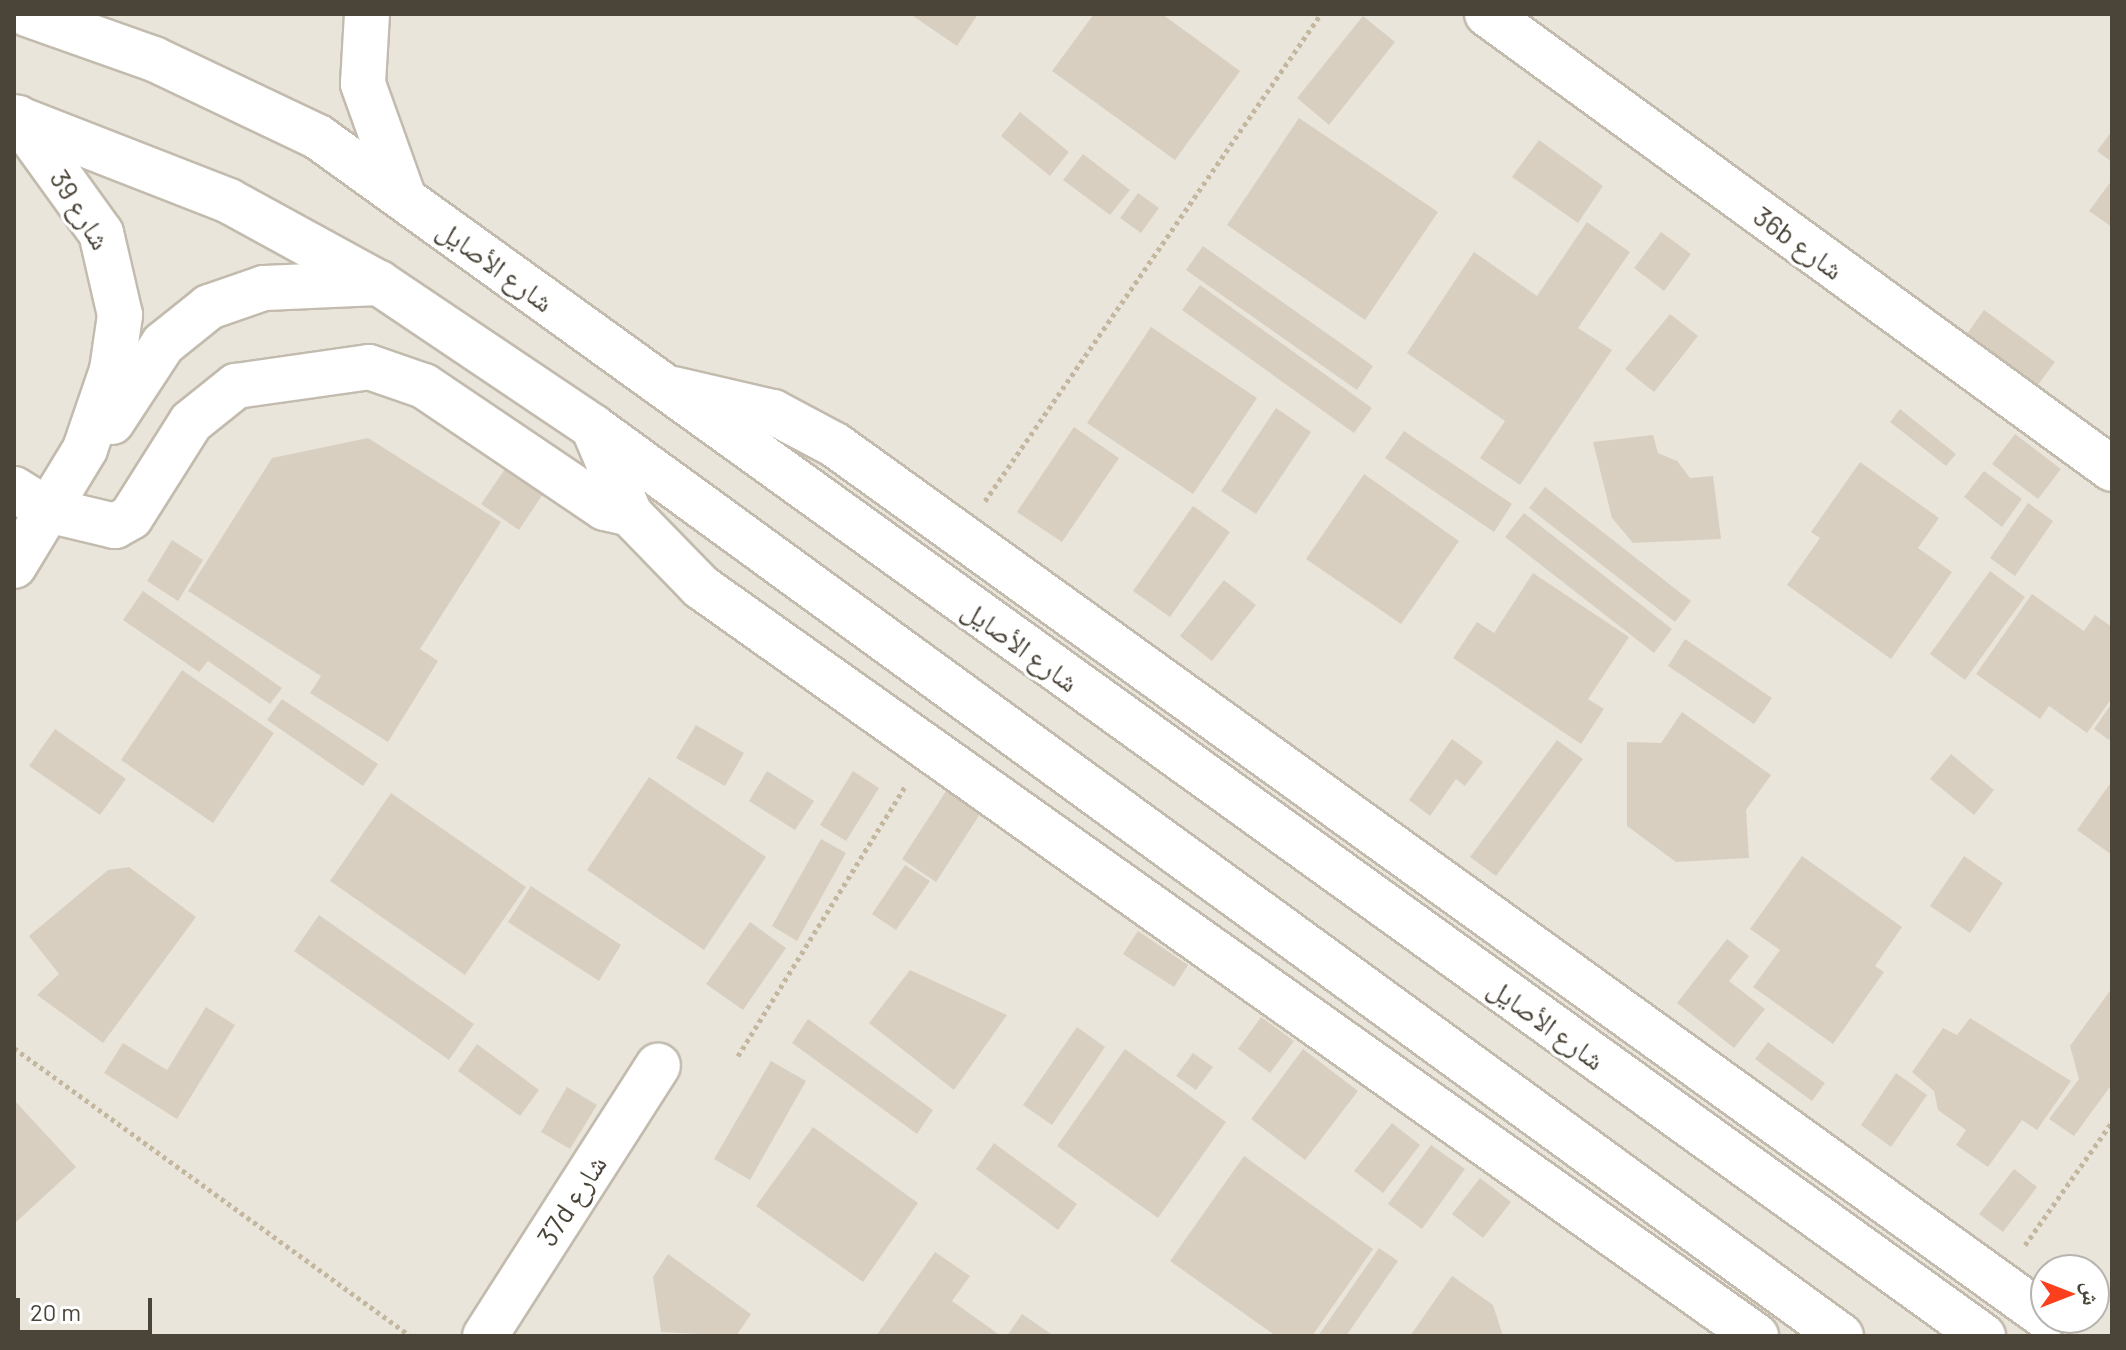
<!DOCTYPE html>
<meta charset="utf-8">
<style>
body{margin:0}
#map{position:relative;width:2126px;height:1350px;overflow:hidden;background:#f6f3ec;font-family:Barlow,"Noto Naskh Arabic",sans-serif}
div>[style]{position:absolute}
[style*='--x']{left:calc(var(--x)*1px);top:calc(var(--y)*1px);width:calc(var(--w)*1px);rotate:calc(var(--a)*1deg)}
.residential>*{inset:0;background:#eae5da}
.building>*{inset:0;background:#d8cfc1}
.path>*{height:5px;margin-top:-2.5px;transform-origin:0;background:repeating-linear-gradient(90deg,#c4b79f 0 4px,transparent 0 8px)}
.roads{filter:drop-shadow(2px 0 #c2bbae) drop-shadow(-2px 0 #c2bbae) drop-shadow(0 2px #c2bbae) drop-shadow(0 -2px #c2bbae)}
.minor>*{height:44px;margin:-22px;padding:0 22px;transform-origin:22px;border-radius:22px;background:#fff}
span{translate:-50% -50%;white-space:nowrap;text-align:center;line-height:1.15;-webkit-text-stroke:7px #fff;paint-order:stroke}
.street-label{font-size:28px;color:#4b4439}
.frame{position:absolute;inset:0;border:16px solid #4b4439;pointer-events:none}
.north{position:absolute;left:2030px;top:1254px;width:80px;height:80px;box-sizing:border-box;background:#fff;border:2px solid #b7b4b0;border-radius:50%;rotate:90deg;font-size:22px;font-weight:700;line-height:32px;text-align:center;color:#4b4439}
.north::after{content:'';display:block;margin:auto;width:28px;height:36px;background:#fc3f1d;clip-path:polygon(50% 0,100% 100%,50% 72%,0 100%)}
.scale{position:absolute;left:16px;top:1298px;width:136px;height:36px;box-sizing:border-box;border:4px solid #4b4439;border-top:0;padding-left:10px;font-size:24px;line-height:28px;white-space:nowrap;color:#4b4439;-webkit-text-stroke:6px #fff;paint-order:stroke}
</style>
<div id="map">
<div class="residential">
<i style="clip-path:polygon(evenodd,14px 14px,2112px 14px,2112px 1336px,14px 1336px,14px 14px,2046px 1270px,2094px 1270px,2094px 1318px,2046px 1318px,2046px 1270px)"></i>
</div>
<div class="building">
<i style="clip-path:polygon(910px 14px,978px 14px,957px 46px)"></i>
<i style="clip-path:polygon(1094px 14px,1162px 14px,1240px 71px,1175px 160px,1052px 71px)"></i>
<i style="clip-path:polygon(1363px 16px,1395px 42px,1329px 125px,1297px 98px)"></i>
<i style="clip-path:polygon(1020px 112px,1069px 152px,1050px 176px,1001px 136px)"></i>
<i style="clip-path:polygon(1299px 118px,1438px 212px,1365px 320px,1227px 225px)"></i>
<i style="clip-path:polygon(2112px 131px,2112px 162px,2097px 151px)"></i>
<i style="clip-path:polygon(1539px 140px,1603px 186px,1578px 223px,1512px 177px)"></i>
<i style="clip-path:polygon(1083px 154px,1130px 190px,1110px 215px,1063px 180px)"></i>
<i style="clip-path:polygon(2112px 180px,2112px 227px,2089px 211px)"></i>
<i style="clip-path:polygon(1138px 193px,1159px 208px,1141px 233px,1120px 218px)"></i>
<i style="clip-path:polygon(1587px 222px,1630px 252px,1578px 328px,1612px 350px,1520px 485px,1480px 458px,1505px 421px,1407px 353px,1474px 252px,1537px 296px)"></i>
<i style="clip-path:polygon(1661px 232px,1691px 254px,1664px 291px,1634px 268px)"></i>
<i style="clip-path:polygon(1203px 246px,1373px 366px,1357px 390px,1186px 270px)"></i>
<i style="clip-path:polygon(1200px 285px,1372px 408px,1354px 433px,1182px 310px)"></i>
<i style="clip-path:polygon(1984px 310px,2055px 362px,2034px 390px,1964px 338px)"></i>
<i style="clip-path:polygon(1670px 314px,1698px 336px,1654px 392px,1625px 369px)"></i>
<i style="clip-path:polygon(1151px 327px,1257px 398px,1193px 494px,1087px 423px)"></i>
<i style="clip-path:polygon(1276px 408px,1311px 432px,1256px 514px,1221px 491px)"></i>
<i style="clip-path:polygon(1900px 409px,1956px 454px,1946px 466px,1890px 422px)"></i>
<i style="clip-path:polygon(1074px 427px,1119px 458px,1062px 542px,1017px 512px)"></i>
<i style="clip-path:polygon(1404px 431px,1512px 504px,1494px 532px,1385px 458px)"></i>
<i style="clip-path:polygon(2015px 434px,2061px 469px,2038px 499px,1992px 464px)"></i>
<i style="clip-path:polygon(1653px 435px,1658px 453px,1677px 461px,1690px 478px,1713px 476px,1721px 539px,1633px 543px,1612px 518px,1593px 442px)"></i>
<i style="clip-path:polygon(368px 438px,501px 522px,420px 649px,438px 661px,388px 742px,310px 693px,321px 676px,188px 591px,272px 458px)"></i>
<i style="clip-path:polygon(1860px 462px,1939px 518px,1918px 548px,1952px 572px,1891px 659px,1787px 585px,1820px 538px,1811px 532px)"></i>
<i style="clip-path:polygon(505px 469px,543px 494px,519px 530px,481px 504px)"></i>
<i style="clip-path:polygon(1984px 471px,2022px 499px,2002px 527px,1964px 497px)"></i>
<i style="clip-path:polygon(1364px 474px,1459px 541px,1401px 624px,1306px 559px)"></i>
<i style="clip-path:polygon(1545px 487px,1691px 601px,1675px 622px,1529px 508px)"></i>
<i style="clip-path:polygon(2028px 503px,2053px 521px,2015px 576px,1990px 558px)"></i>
<i style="clip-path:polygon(1193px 506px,1230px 532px,1170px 617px,1133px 591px)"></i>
<i style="clip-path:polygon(1524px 513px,1672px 629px,1654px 653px,1505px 537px)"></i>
<i style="clip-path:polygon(172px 540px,203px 560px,178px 601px,147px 581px)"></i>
<i style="clip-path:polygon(1990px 571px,2025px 597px,1965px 680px,1930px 654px)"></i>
<i style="clip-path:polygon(1533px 573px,1629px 637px,1588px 699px,1604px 709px,1581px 744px,1453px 658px,1477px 622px,1494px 633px)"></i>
<i style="clip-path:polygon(1224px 580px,1256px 605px,1212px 661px,1180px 636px)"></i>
<i style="clip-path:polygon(143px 591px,282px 688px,270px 704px,208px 661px,199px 672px,123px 620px)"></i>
<i style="clip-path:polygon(2032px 594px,2084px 631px,2095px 615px,2112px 627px,2112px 698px,2087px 733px,2049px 706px,2040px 719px,1976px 674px)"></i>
<i style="clip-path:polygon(1685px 639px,1772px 698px,1754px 724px,1668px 666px)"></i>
<i style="clip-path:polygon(182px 670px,274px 733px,213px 823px,121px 760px)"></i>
<i style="clip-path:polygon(282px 699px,378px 764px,363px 786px,267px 720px)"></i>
<i style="clip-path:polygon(2112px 703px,2112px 735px,2109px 740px,2094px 729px)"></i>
<i style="clip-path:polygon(1682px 712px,1771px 775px,1746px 810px,1749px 858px,1676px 862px,1627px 826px,1627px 742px,1661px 743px)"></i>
<i style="clip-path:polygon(696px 725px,744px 753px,725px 786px,676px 758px)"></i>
<i style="clip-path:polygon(55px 729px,126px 779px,100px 815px,29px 766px)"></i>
<i style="clip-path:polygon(1452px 739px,1483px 762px,1465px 786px,1456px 779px,1430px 816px,1409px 800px)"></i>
<i style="clip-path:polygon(1557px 740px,1583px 759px,1496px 876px,1470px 857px)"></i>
<i style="clip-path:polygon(1951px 754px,1994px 790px,1974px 815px,1930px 779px)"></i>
<i style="clip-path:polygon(767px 771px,814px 801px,795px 830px,749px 801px)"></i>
<i style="clip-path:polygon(853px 771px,879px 788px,846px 841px,820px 825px)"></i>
<i style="clip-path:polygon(649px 777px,766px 857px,704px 950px,587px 870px)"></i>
<i style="clip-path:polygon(2112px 781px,2112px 855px,2077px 830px)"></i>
<i style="clip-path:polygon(948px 788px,982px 811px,936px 882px,902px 859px)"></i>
<i style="clip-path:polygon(391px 793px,526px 887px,465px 975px,330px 881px)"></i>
<i style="clip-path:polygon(821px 839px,846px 853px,797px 941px,772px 926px)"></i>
<i style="clip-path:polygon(1802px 856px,1902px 927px,1875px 966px,1884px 972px,1833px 1044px,1753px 987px,1780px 950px,1750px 929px)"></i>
<i style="clip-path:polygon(1964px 856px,2003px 883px,1970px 933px,1930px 906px)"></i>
<i style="clip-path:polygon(905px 865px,930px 881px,896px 930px,872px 914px)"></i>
<i style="clip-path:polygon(129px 867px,196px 917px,103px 1043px,37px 995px,59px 974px,29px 936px,108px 870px)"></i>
<i style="clip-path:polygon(531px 886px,621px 945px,599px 981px,508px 922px)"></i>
<i style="clip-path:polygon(319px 915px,474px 1024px,449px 1060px,294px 951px)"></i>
<i style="clip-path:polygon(750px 922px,786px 948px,743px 1010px,706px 984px)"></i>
<i style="clip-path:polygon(1138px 931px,1188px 965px,1174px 987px,1123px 954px)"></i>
<i style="clip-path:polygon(1727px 939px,1749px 956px,1729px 981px,1765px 1009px,1734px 1048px,1677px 1003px)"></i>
<i style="clip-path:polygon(910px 970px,1007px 1015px,954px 1090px,869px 1023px)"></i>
<i style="clip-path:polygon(2112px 988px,2112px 1084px,2074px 1136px,2049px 1119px,2079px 1079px,2070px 1046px)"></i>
<i style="clip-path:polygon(206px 1007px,235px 1025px,177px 1119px,104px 1073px,123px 1043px,167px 1070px)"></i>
<i style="clip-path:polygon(1261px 1017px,1294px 1041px,1270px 1073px,1238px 1049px)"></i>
<i style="clip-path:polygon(1970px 1018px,2071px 1081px,2037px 1130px,2022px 1120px,1988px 1167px,1956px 1145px,1966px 1130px,1938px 1110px,1934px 1091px,1912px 1072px,1943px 1028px,1957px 1035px)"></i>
<i style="clip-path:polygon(808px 1019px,933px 1110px,917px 1134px,792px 1043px)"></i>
<i style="clip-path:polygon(1077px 1027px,1105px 1047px,1052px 1125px,1023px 1105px)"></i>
<i style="clip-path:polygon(1768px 1042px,1825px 1083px,1812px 1101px,1755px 1059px)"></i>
<i style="clip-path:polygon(477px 1044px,539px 1090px,520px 1116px,458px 1071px)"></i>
<i style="clip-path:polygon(1125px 1049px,1226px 1122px,1158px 1218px,1057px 1146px)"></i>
<i style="clip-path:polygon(1303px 1049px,1358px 1091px,1305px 1160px,1251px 1119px)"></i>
<i style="clip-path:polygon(1193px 1053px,1213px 1067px,1196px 1090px,1176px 1076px)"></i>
<i style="clip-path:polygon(771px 1061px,806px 1081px,750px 1180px,714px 1159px)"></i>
<i style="clip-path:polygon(1896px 1073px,1927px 1095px,1891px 1147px,1861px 1125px)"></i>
<i style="clip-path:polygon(567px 1087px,597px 1105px,570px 1149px,541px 1132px)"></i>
<i style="clip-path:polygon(14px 1100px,76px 1167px,14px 1224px)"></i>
<i style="clip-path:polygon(1392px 1123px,1420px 1145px,1383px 1193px,1354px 1171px)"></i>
<i style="clip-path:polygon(813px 1127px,918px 1203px,863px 1282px,756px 1206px)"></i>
<i style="clip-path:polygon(994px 1143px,1077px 1204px,1058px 1230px,976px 1169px)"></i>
<i style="clip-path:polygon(1431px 1145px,1465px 1169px,1422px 1229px,1388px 1204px)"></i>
<i style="clip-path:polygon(1244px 1156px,1373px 1249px,1312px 1336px,1276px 1336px,1170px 1261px)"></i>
<i style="clip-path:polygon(2014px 1169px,2037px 1187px,2003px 1232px,1979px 1214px)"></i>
<i style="clip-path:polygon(1480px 1178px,1511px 1202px,1483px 1238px,1452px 1214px)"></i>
<i style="clip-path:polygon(1379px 1248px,1398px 1261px,1346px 1336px,1318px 1336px)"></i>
<i style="clip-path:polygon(935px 1252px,970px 1276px,952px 1301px,1001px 1336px,876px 1336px)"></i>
<i style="clip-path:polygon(668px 1254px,751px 1314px,736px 1336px,661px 1332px,653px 1277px)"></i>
<i style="clip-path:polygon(1452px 1276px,1493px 1305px,1503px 1336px,1410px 1336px)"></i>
<i style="clip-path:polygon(1022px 1314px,1054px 1336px,1007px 1336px)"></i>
</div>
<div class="path">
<i style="--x:985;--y:501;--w:592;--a:-55.4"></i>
<i style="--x:14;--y:1048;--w:490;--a:36"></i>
<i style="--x:738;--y:1056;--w:319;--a:-58.2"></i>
<i style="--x:2025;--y:1245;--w:151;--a:-54.7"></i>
</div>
<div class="roads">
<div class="minor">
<i style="--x:27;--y:14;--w:135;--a:19.5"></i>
<i style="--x:154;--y:59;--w:182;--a:25.4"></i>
<i style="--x:318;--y:137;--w:2052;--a:35.76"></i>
<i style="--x:367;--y:14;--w:70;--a:93.3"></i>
<i style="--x:363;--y:84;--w:119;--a:70.3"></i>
<i style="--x:1487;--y:14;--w:773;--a:36.05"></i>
<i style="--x:14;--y:117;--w:231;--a:21.3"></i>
<i style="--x:229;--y:201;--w:171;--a:28.7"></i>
<i style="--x:379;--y:283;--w:258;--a:33.9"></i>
<i style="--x:593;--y:427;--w:1544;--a:36.07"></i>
<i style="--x:673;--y:389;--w:103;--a:13"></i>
<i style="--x:773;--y:412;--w:70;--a:28"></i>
<i style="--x:835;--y:445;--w:1492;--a:35.76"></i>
<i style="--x:112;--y:422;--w:93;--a:-56.8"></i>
<i style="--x:163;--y:344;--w:59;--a:-38.8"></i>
<i style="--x:209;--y:307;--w:58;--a:-19.1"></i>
<i style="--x:264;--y:288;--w:115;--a:-2.5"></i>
<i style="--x:593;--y:427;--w:95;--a:67"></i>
<i style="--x:630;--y:514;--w:102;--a:45.8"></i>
<i style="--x:701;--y:587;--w:1294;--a:35.37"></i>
<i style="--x:14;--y:489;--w:40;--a:32"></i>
<i style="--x:48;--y:510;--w:69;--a:13.4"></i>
<i style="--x:115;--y:526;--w:18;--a:-29"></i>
<i style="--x:131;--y:517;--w:112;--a:-57.7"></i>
<i style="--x:191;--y:422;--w:58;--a:-38.7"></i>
<i style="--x:236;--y:386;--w:134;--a:-8.1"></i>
<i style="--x:369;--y:367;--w:58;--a:19.1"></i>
<i style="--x:424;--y:386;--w:218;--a:34"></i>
<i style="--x:605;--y:508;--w:26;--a:13"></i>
<i style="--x:14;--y:566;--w:137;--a:-58.7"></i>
<i style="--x:85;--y:449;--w:83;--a:-71.1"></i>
<i style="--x:112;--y:370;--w:56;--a:-81.7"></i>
<i style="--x:120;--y:315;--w:84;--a:-103"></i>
<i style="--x:101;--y:233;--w:142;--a:-125.8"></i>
<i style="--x:485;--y:1336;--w:321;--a:-57.4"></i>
</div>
</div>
<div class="street-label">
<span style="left:81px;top:209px;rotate:58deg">شارع 39</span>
<span style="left:1799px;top:242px;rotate:36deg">36b شارع</span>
<span style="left:496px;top:265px;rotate:36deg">شارع الأصايل</span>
<span style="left:1021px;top:645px;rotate:36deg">شارع الأصايل</span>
<span style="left:1547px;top:1023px;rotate:36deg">شارع الأصايل</span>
<span style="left:571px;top:1200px;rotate:-57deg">37d شارع</span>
</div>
<div class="frame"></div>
<div class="north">ش</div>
<div class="scale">20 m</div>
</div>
